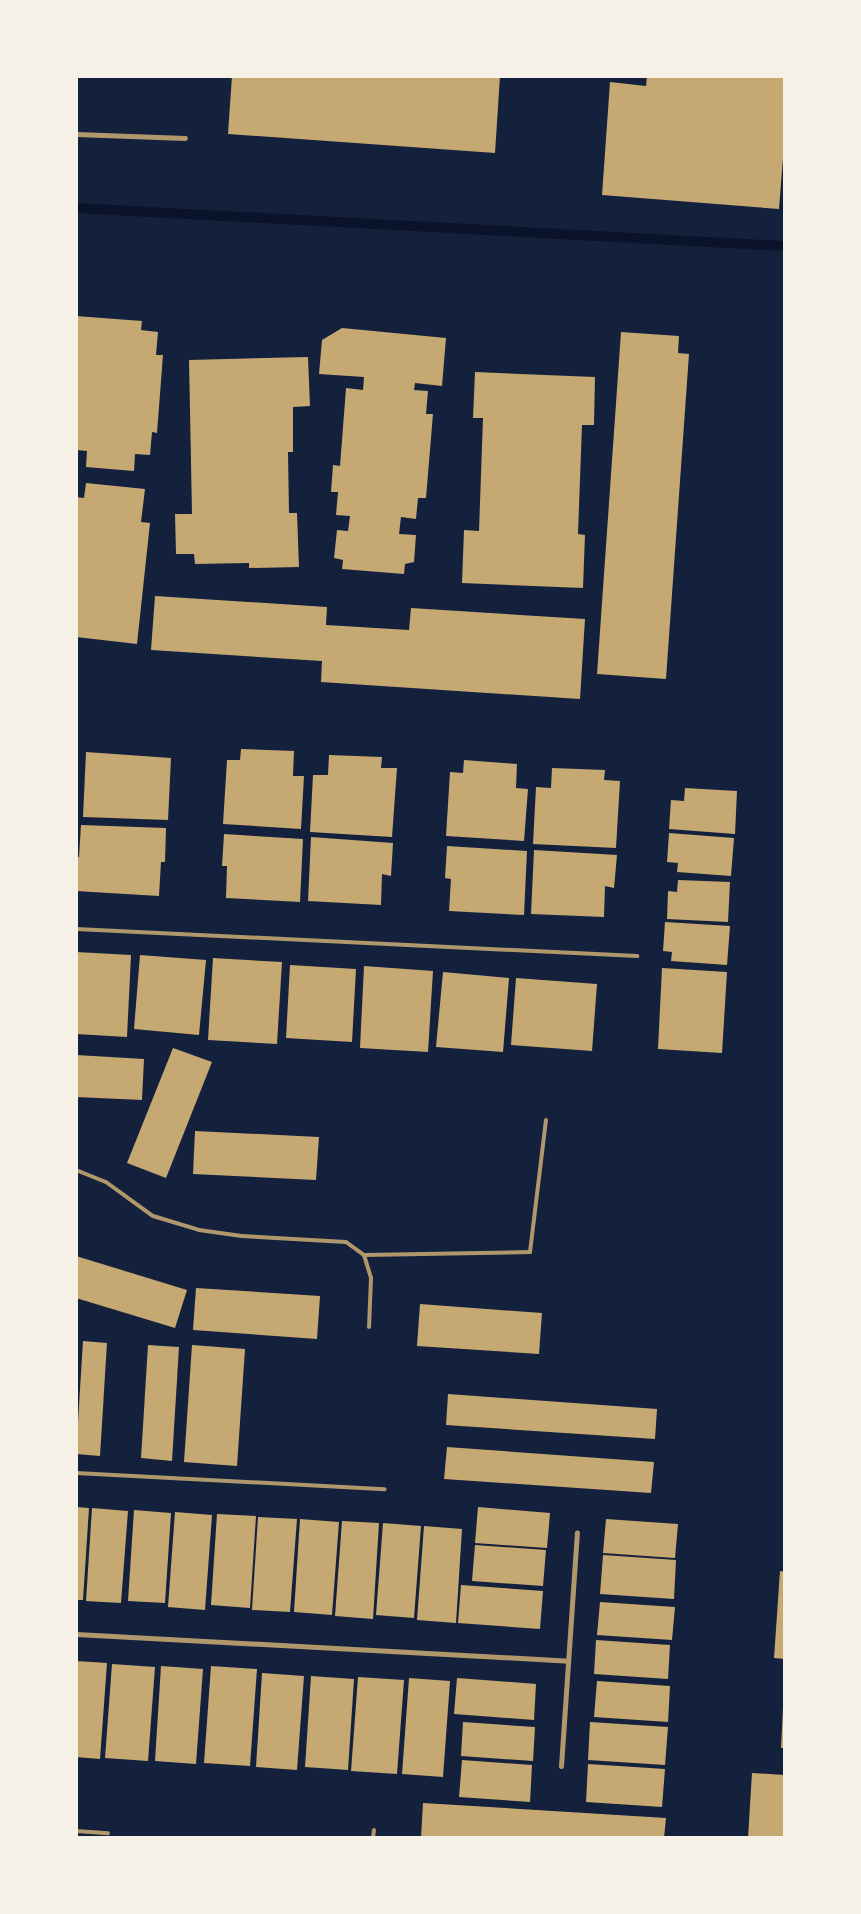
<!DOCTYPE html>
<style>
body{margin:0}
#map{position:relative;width:861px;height:1914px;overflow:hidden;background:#14213d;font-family:Lora,serif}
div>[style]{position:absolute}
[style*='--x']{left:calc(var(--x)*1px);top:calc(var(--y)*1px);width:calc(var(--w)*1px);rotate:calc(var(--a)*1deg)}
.stream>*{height:10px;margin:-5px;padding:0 5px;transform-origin:5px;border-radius:5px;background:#0b132b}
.building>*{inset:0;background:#c6a872}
.service>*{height:4px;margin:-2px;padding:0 2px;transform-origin:2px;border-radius:2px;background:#b1986c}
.minor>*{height:5px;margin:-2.5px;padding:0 2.5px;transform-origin:2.5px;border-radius:2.5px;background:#b1986c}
span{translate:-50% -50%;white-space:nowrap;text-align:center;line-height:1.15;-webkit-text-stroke:4px #f6f1e7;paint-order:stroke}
.frame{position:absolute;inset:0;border:78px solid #f6f1e7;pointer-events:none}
</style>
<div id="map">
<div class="stream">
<i style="--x:76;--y:208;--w:710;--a:3.07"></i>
</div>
<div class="building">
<i style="clip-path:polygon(232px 76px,500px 76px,495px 153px,228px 134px)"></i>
<i style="clip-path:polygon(647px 76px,785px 76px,785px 133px,779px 209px,602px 195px,610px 82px,646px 86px)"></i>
<i style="clip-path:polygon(76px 316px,142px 321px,141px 330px,158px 332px,156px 355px,163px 355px,157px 433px,152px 432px,150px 455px,135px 454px,134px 471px,86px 467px,87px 451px,76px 450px)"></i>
<i style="clip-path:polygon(342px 328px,446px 338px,442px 386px,415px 383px,414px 390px,428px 391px,426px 414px,433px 414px,426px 498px,418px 498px,416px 519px,401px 517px,399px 534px,416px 535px,414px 562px,405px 564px,404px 574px,342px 569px,343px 560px,334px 558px,337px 530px,348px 531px,350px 516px,336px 515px,338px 492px,331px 492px,333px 465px,340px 466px,346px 388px,363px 390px,364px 377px,319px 374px,322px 340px)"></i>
<i style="clip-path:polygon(621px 332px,679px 336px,678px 353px,689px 354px,666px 679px,597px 674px)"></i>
<i style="clip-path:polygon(308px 357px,310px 406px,293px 407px,293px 452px,288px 452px,289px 513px,297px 513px,299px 567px,249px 568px,249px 563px,195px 564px,194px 554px,176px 554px,175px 514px,192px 514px,189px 360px)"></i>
<i style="clip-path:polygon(475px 372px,595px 377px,594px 425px,582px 425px,578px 534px,585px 535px,583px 588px,462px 583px,464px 530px,479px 531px,483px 418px,473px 418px)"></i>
<i style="clip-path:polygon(86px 483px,145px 489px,141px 522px,150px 523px,137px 644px,76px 637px,76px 497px,84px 498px)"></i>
<i style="clip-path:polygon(155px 596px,327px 607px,326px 625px,409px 630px,411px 608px,585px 619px,580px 699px,321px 682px,322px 661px,151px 650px)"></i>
<i style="clip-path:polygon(241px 749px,294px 751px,293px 776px,304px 776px,301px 829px,223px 824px,227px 760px,240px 760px)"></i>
<i style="clip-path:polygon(86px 752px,171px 758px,168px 820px,83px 817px)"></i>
<i style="clip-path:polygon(329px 755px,382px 757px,381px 768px,397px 768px,392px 837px,310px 832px,313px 775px,328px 775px)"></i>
<i style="clip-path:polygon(464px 760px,517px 764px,516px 788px,528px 789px,524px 841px,446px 836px,450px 772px,463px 773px)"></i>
<i style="clip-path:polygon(552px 768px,605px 770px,604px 780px,620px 781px,616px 848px,533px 844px,536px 787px,551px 788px)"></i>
<i style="clip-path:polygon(685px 788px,737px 791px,735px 834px,669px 829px,671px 800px,684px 801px)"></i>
<i style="clip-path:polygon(81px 825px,166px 828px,165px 862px,161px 862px,159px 896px,76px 891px,76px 857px,79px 857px)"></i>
<i style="clip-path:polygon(669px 833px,734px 838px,731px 876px,677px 872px,678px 863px,667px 862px)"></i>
<i style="clip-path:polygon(224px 834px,303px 839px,300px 902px,226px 898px,227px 866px,222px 866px)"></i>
<i style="clip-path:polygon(311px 837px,393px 843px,391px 876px,382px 874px,381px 905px,308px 901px)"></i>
<i style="clip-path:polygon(447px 846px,527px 851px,524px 915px,449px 911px,451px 879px,445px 878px)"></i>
<i style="clip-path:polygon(534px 850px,617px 855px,614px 888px,605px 886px,604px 917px,531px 914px)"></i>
<i style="clip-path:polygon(678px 880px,730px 882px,728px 922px,667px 919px,668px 891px,677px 892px)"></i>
<i style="clip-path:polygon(665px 922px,730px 926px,727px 965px,671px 961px,672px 952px,663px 951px)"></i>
<i style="clip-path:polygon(76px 952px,131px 955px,127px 1037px,76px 1034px)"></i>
<i style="clip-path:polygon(140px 955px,206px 960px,199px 1035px,134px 1029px)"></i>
<i style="clip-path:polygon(213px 958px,282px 962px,277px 1044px,208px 1040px)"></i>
<i style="clip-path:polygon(290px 965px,356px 969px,352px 1042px,286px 1038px)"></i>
<i style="clip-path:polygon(364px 966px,433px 971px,428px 1052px,360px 1048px)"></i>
<i style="clip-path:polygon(662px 968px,727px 972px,722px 1053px,658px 1049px)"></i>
<i style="clip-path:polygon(443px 972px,509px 978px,503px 1052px,436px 1047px)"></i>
<i style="clip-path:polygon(516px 978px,597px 984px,592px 1051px,511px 1045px)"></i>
<i style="clip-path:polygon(173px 1048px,212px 1062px,166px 1178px,127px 1163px)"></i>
<i style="clip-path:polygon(76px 1055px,144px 1059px,142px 1100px,76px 1097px)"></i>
<i style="clip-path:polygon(195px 1131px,319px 1137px,316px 1180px,193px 1174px)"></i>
<i style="clip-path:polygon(76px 1256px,187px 1290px,175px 1328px,76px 1298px)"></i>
<i style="clip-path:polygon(196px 1288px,320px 1296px,317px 1339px,193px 1330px)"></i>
<i style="clip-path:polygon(420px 1304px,542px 1313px,539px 1354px,417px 1346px)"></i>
<i style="clip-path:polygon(83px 1341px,107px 1343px,100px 1456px,76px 1454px)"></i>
<i style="clip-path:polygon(148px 1345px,179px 1347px,172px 1461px,141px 1458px)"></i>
<i style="clip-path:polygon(192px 1345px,245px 1349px,237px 1466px,184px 1462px)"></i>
<i style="clip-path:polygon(448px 1394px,657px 1409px,655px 1439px,446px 1425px)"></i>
<i style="clip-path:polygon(447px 1447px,654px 1462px,651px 1493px,444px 1479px)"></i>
<i style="clip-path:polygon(76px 1507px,89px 1508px,83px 1600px,76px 1600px)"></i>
<i style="clip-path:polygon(478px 1507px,550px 1513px,547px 1548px,475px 1543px)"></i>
<i style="clip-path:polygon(92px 1508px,128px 1511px,121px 1603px,86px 1601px)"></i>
<i style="clip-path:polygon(134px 1510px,171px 1513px,165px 1603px,128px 1601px)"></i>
<i style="clip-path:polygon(175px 1512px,212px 1515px,205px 1610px,168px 1607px)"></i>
<i style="clip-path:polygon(217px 1514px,256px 1516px,250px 1608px,211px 1605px)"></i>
<i style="clip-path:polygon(258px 1517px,297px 1519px,290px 1612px,252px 1610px)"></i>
<i style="clip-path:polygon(300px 1519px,339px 1522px,332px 1615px,294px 1612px)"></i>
<i style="clip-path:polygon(606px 1519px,678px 1524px,675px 1558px,603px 1553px)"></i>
<i style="clip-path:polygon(342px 1521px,379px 1523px,373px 1619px,335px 1616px)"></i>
<i style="clip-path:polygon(383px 1523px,421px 1526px,414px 1618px,376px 1615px)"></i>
<i style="clip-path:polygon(424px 1526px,462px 1529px,456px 1623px,417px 1620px)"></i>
<i style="clip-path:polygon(475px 1545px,546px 1550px,543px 1586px,472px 1581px)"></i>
<i style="clip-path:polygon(603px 1555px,676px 1560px,674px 1599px,600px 1594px)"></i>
<i style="clip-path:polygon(780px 1571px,785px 1572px,785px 1659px,774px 1658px)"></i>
<i style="clip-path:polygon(461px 1585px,543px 1591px,540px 1629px,458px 1623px)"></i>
<i style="clip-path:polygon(600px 1602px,675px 1607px,672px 1640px,597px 1635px)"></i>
<i style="clip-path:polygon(596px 1640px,670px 1645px,668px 1679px,594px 1674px)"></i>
<i style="clip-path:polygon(76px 1661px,107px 1663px,100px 1759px,76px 1757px)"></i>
<i style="clip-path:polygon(112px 1664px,155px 1667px,148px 1761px,105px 1758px)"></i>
<i style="clip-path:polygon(161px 1666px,203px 1669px,196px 1764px,155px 1761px)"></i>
<i style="clip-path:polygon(211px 1666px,257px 1669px,250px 1766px,204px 1763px)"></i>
<i style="clip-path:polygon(262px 1673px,304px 1676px,297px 1770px,256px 1767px)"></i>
<i style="clip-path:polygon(311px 1676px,354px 1679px,348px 1770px,305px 1767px)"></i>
<i style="clip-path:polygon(358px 1677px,404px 1680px,397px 1774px,351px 1771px)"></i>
<i style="clip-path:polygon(409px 1678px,450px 1681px,443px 1777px,402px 1774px)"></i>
<i style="clip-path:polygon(457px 1678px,536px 1684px,534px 1720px,454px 1714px)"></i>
<i style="clip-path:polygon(597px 1681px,670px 1686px,668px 1722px,594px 1717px)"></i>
<i style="clip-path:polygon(783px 1708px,785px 1708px,785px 1748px,781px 1748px)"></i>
<i style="clip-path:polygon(463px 1722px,535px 1727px,533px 1761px,461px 1756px)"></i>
<i style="clip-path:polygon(590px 1722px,668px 1727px,665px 1765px,588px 1760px)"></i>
<i style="clip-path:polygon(462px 1760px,532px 1765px,530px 1802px,459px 1797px)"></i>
<i style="clip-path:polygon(588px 1764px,665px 1769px,662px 1807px,586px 1802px)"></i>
<i style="clip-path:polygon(752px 1773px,785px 1775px,785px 1838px,748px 1838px)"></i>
<i style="clip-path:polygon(423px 1803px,666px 1818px,664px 1838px,421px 1838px)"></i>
</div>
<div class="service">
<i style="--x:76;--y:929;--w:562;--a:2.76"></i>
<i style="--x:76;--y:1170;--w:32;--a:22"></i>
<i style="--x:106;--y:1182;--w:58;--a:35.9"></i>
<i style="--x:153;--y:1216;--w:48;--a:16.9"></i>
<i style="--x:199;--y:1230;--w:43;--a:7.9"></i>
<i style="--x:242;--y:1236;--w:104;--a:3.3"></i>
<i style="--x:346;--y:1242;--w:22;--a:36"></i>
<i style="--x:364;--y:1255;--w:24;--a:73"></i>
<i style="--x:371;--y:1278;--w:49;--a:92.3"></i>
<i style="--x:364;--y:1255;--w:166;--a:-1"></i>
<i style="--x:530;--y:1252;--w:133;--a:-83.1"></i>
<i style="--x:76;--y:1473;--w:309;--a:3"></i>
<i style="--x:76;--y:1831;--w:32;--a:4"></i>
<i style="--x:373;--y:1838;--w:8;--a:-83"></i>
</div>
<div class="minor">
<i style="--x:76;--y:134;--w:109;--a:2.1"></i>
<i style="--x:76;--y:1634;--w:493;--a:3.1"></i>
<i style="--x:561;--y:1766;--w:234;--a:-86.1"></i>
</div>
<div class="frame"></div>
</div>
